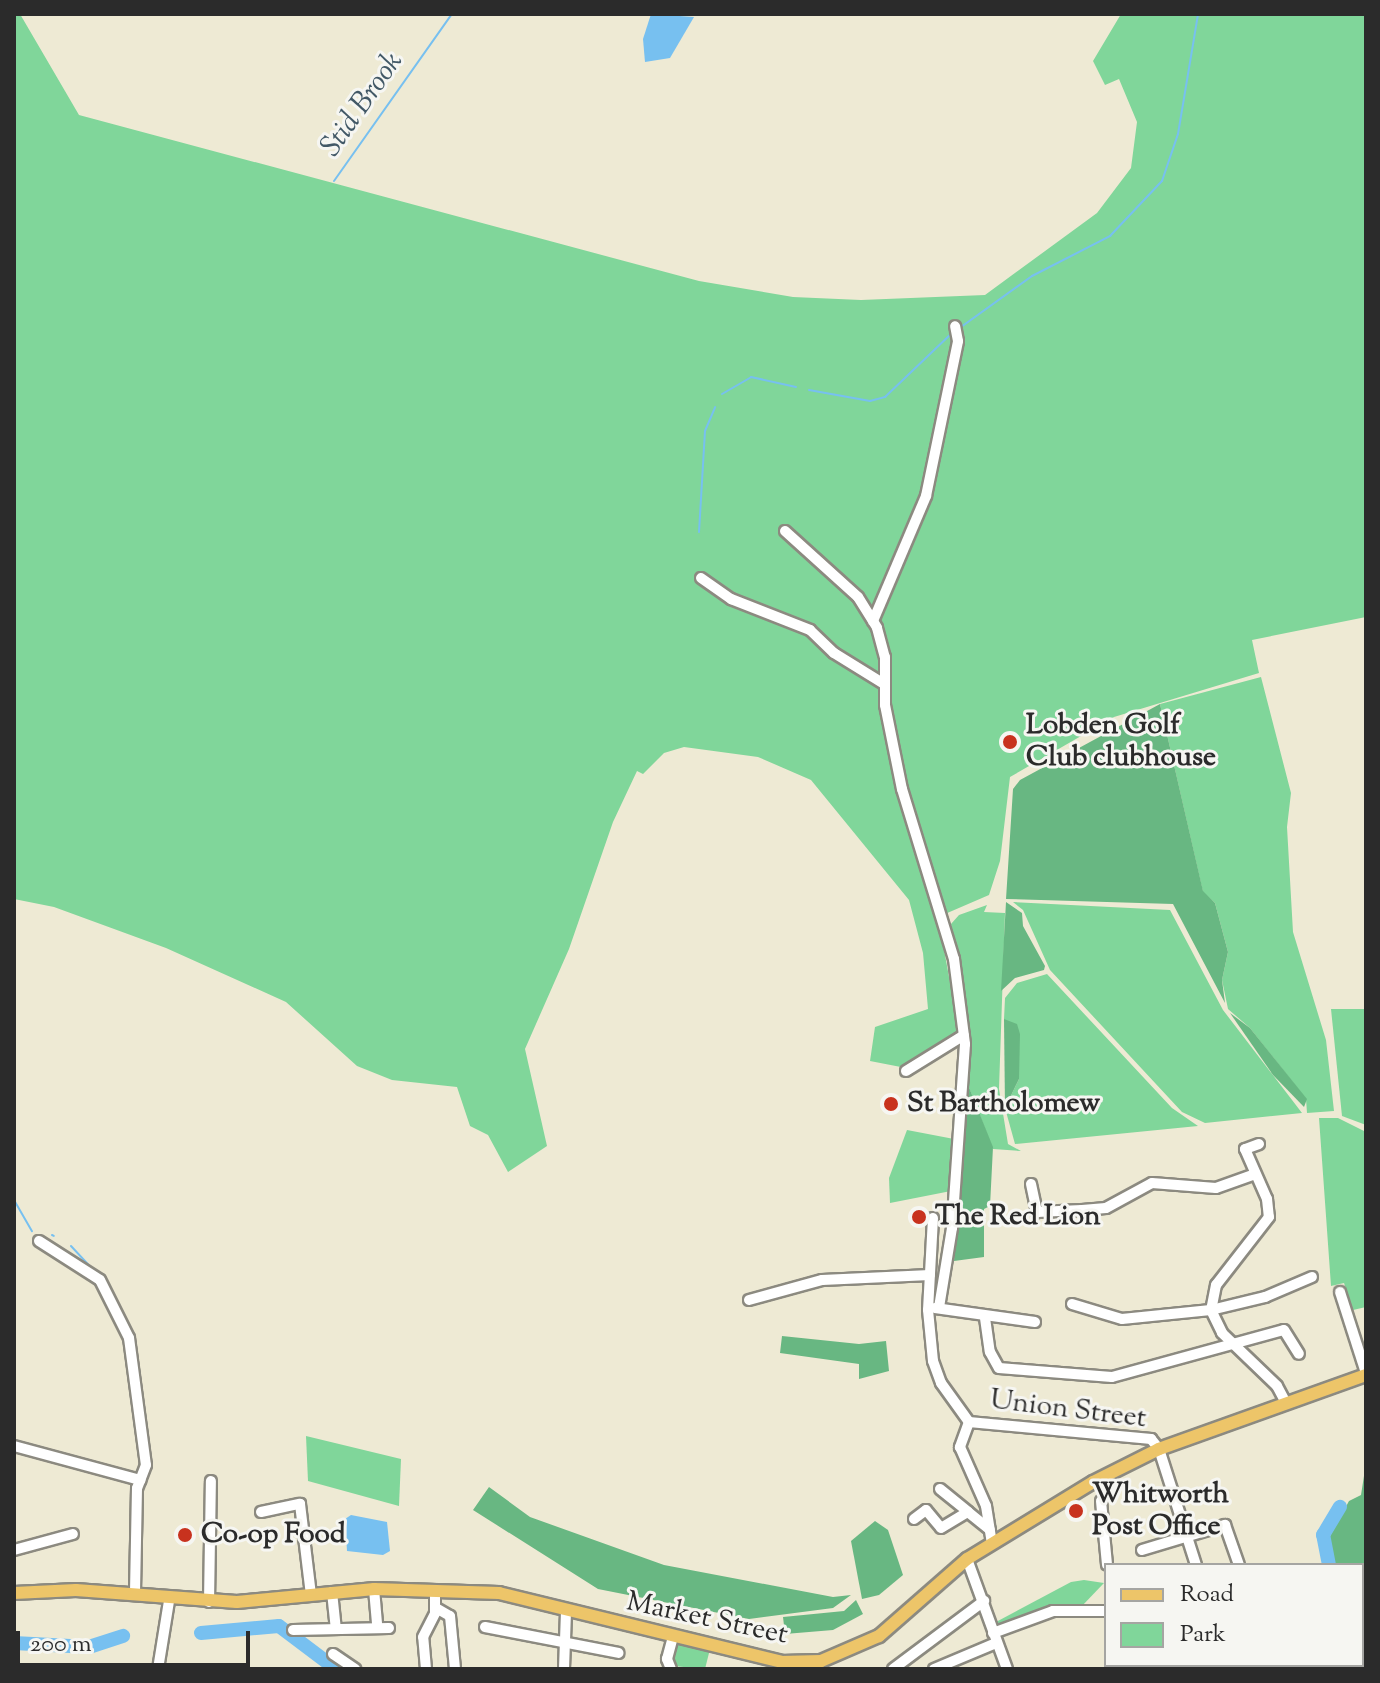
<!DOCTYPE html>
<style>
body{margin:0}
#map{position:relative;width:1380px;height:1683px;overflow:hidden;background:#eeead4;font-family:"Sorts Mill Goudy",serif}
div>[style]{position:absolute}
[style*='--x']{left:calc(var(--x)*1px);top:calc(var(--y)*1px);width:calc(var(--w)*1px);rotate:calc(var(--a)*1deg)}
.green>*{inset:0;background:#80d69a}
.forest>*{inset:0;background:#68b782}
.water>*{inset:0;background:#77c0f0}
.stream>*{height:2px;margin:-1px;padding:0 1px;transform-origin:1px;border-radius:1px;background:#77c0f0}
.river>*{height:14px;margin:-7px;padding:0 7px;transform-origin:7px;border-radius:7px;background:#77c0f0}
.roads{filter:drop-shadow(2px 0 #8c8a80) drop-shadow(-2px 0 #8c8a80) drop-shadow(0 2px #8c8a80) drop-shadow(0 -2px #8c8a80)}
.minor>*{height:10px;margin:-5px;padding:0 5px;transform-origin:5px;border-radius:5px;background:#fff}
.major>*{height:12px;margin:-6px;padding:0 6px;transform-origin:6px;border-radius:6px;background:#edc569}
.dots>*{width:22px;height:22px;translate:-50% -50%;box-sizing:border-box;border:4px solid #f6f6f2;border-radius:50%}
span{translate:-50% -50%;white-space:nowrap;text-align:center;line-height:1.15;-webkit-text-stroke:6px #f6f6f2;paint-order:stroke}
.poi-label{font-size:28px;color:#2b2b2b;font-weight:700}
.left{translate:0 -50%;text-align:left}
.street-label{font-size:28px;color:#2b2b2b}
.water-label{font-size:30px;color:#425866;font-style:italic}
.frame{position:absolute;inset:0;border:16px solid #2b2b2b;pointer-events:none}
.legend{position:absolute;left:1104px;top:1563px;width:260px;height:104px;box-sizing:border-box;background:#f6f6f2;border:2px solid #a5a5a2;margin:0;padding:10px 14px;list-style:none;font-size:24px;color:#2b2b2b}
.legend li{display:flex;align-items:center;gap:16px;height:40px}
.legend b{width:40px;border:2px solid #a5a5a2}
.scale{position:absolute;left:16px;top:1631px;width:234px;height:36px;box-sizing:border-box;border:4px solid #2b2b2b;border-top:0;padding-left:10px;font-size:24px;line-height:28px;white-space:nowrap;color:#2b2b2b;-webkit-text-stroke:6px #f6f6f2;paint-order:stroke}
</style>
<div id="map">
<div class="green">
<i style="clip-path:polygon(14px 14px,20px 14px,79px 115px,699px 281px,793px 297px,861px 300px,985px 295px,1097px 213px,1131px 168px,1137px 122px,1119px 79px,1105px 85px,1093px 61px,1121px 14px,1366px 14px,1366px 617px,1252px 640px,1259px 673px,1114px 717px,1010px 777px,1000px 861px,989px 895px,938px 917px,959px 1031px,906px 1068px,870px 1061px,875px 1027px,928px 1009px,923px 953px,909px 900px,811px 780px,758px 757px,684px 747px,664px 753px,643px 774px,637px 771px,613px 822px,569px 949px,525px 1049px,547px 1146px,508px 1172px,488px 1135px,470px 1126px,457px 1087px,392px 1080px,357px 1066px,286px 1002px,166px 948px,54px 907px,14px 899px)"></i>
<i style="clip-path:polygon(1261px 677px,1291px 793px,1287px 827px,1293px 932px,1326px 1040px,1334px 1111px,1307px 1113px,1306px 1099px,1250px 1028px,1228px 1009px,1222px 980px,1228px 952px,1215px 903px,1203px 892px,1160px 704px)"></i>
<i style="clip-path:polygon(1013px 902px,1170px 910px,1223px 1010px,1302px 1113px,1205px 1123px,1182px 1112px,1050px 970px,1023px 910px)"></i>
<i style="clip-path:polygon(987px 905px,984px 912px,1005px 913px,999px 1089px,1008px 1144px,1021px 1151px,993px 1149px,964px 1075px,951px 924px,959px 915px)"></i>
<i style="clip-path:polygon(1047px 974px,1172px 1108px,1198px 1126px,1015px 1144px,1005px 1108px,1019px 1079px,1004px 1019px,1005px 998px,1017px 983px)"></i>
<i style="clip-path:polygon(1331px 1009px,1366px 1009px,1366px 1125px,1342px 1116px)"></i>
<i style="clip-path:polygon(1319px 1118px,1338px 1118px,1366px 1132px,1366px 1307px,1353px 1310px,1344px 1283px,1331px 1286px)"></i>
<i style="clip-path:polygon(907px 1130px,954px 1139px,951px 1191px,890px 1203px,889px 1178px)"></i>
<i style="clip-path:polygon(306px 1436px,401px 1459px,399px 1506px,308px 1481px)"></i>
<i style="clip-path:polygon(1084px 1580px,1104px 1583px,1081px 1607px,1002px 1626px,996px 1622px,1071px 1582px)"></i>
<i style="clip-path:polygon(678px 1642px,710px 1649px,705px 1669px,673px 1666px)"></i>
</div>
<div class="forest">
<i style="clip-path:polygon(1160px 704px,1203px 891px,1215px 903px,1228px 952px,1222px 980px,1225px 1003px,1173px 904px,1006px 899px,1013px 789px,1020px 780px)"></i>
<i style="clip-path:polygon(1006px 902px,1022px 913px,1023px 926px,1045px 966px,1044px 970px,1015px 978px,1001px 991px)"></i>
<i style="clip-path:polygon(1230px 1013px,1250px 1028px,1307px 1099px,1304px 1107px,1273px 1075px)"></i>
<i style="clip-path:polygon(1004px 1019px,1017px 1024px,1020px 1034px,1019px 1079px,1005px 1108px)"></i>
<i style="clip-path:polygon(964px 1075px,993px 1147px,990px 1206px,984px 1209px,984px 1257px,954px 1261px)"></i>
<i style="clip-path:polygon(782px 1336px,859px 1344px,886px 1341px,889px 1371px,859px 1379px,859px 1364px,780px 1353px)"></i>
<i style="clip-path:polygon(1366px 1463px,1366px 1564px,1333px 1565px,1328px 1540px,1349px 1501px,1361px 1495px)"></i>
<i style="clip-path:polygon(489px 1487px,530px 1517px,664px 1565px,833px 1597px,851px 1595px,833px 1608px,749px 1619px,598px 1589px,473px 1510px)"></i>
<i style="clip-path:polygon(875px 1521px,888px 1530px,903px 1575px,879px 1595px,862px 1599px,851px 1541px)"></i>
<i style="clip-path:polygon(856px 1600px,863px 1614px,833px 1630px,785px 1634px,783px 1617px,844px 1611px)"></i>
</div>
<div class="water">
<i style="clip-path:polygon(651px 14px,694px 17px,670px 58px,645px 62px,643px 39px)"></i>
<i style="clip-path:polygon(351px 1515px,387px 1522px,390px 1551px,383px 1555px,347px 1551px,345px 1519px)"></i>
</div>
<div class="stream">
<i style="--x:334;--y:181;--w:204;--a:-54.8"></i>
<i style="--x:961;--y:327;--w:87;--a:-35.7"></i>
<i style="--x:1032;--y:276;--w:88;--a:-27.1"></i>
<i style="--x:1110;--y:236;--w:76;--a:-46.6"></i>
<i style="--x:1162;--y:181;--w:50;--a:-71.2"></i>
<i style="--x:1178;--y:134;--w:122;--a:-80.5"></i>
<i style="--x:809;--y:390;--w:62;--a:10.2"></i>
<i style="--x:870;--y:401;--w:16;--a:-15"></i>
<i style="--x:885;--y:397;--w:93;--a:-43.7"></i>
<i style="--x:722;--y:394;--w:34;--a:-30"></i>
<i style="--x:751;--y:377;--w:46;--a:12.5"></i>
<i style="--x:699;--y:532;--w:101;--a:-86.6"></i>
<i style="--x:705;--y:431;--w:26;--a:-67"></i>
<i style="--x:14;--y:1200;--w:36;--a:60"></i>
<i style="--x:52;--y:1235;--w:2;--a:27"></i>
<i style="--x:71;--y:1246;--w:34;--a:47"></i>
</div>
<div class="river">
<i style="--x:1329;--y:1565;--w:31;--a:-101"></i>
<i style="--x:1323;--y:1535;--w:33;--a:-59"></i>
<i style="--x:201;--y:1633;--w:78;--a:-5.1"></i>
<i style="--x:279;--y:1626;--w:71;--a:37"></i>
<i style="--x:14;--y:1643;--w:75;--a:3.1"></i>
<i style="--x:89;--y:1647;--w:36;--a:-18"></i>
<i style="--x:1177;--y:1665;--w:49;--a:0"></i>
</div>
<div class="roads">
<div class="minor">
<i style="--x:785;--y:531;--w:98;--a:42.1"></i>
<i style="--x:858;--y:597;--w:36;--a:58"></i>
<i style="--x:877;--y:628;--w:30;--a:75"></i>
<i style="--x:885;--y:657;--w:48;--a:90"></i>
<i style="--x:885;--y:705;--w:86;--a:78.6"></i>
<i style="--x:902;--y:789;--w:178;--a:73"></i>
<i style="--x:954;--y:959;--w:86;--a:82.6"></i>
<i style="--x:965;--y:1044;--w:184;--a:94"></i>
<i style="--x:952;--y:1228;--w:80;--a:99.3"></i>
<i style="--x:701;--y:578;--w:37;--a:35"></i>
<i style="--x:731;--y:599;--w:85;--a:21.4"></i>
<i style="--x:810;--y:630;--w:33;--a:44"></i>
<i style="--x:834;--y:653;--w:59;--a:31.8"></i>
<i style="--x:873;--y:621;--w:136;--a:-67"></i>
<i style="--x:926;--y:496;--w:158;--a:-78.3"></i>
<i style="--x:958;--y:341;--w:15;--a:-101"></i>
<i style="--x:906;--y:1071;--w:68;--a:-31.8"></i>
<i style="--x:1259;--y:1144;--w:15;--a:160"></i>
<i style="--x:1245;--y:1149;--w:55;--a:66.3"></i>
<i style="--x:1267;--y:1199;--w:18;--a:84"></i>
<i style="--x:1269;--y:1217;--w:86;--a:127.9"></i>
<i style="--x:1216;--y:1285;--w:25;--a:101"></i>
<i style="--x:1211;--y:1310;--w:25;--a:64"></i>
<i style="--x:1222;--y:1333;--w:76;--a:43.9"></i>
<i style="--x:1277;--y:1386;--w:19;--a:62"></i>
<i style="--x:1031;--y:1184;--w:29;--a:78"></i>
<i style="--x:1037;--y:1212;--w:45;--a:-2.5"></i>
<i style="--x:1082;--y:1210;--w:24;--a:-5"></i>
<i style="--x:1106;--y:1208;--w:52;--a:-28.5"></i>
<i style="--x:1152;--y:1183;--w:64;--a:4.5"></i>
<i style="--x:1216;--y:1188;--w:41;--a:-19.7"></i>
<i style="--x:933;--y:1218;--w:92;--a:93.1"></i>
<i style="--x:928;--y:1310;--w:51;--a:84.4"></i>
<i style="--x:933;--y:1361;--w:23;--a:70"></i>
<i style="--x:941;--y:1383;--w:48;--a:54.3"></i>
<i style="--x:39;--y:1241;--w:72;--a:32.6"></i>
<i style="--x:100;--y:1280;--w:65;--a:63.4"></i>
<i style="--x:129;--y:1338;--w:128;--a:82.4"></i>
<i style="--x:146;--y:1465;--w:25;--a:111"></i>
<i style="--x:137;--y:1488;--w:107;--a:91.1"></i>
<i style="--x:1340;--y:1292;--w:85;--a:72.2"></i>
<i style="--x:749;--y:1300;--w:76;--a:-15.3"></i>
<i style="--x:822;--y:1280;--w:108;--a:-2.7"></i>
<i style="--x:1072;--y:1304;--w:52;--a:16.7"></i>
<i style="--x:1122;--y:1319;--w:89;--a:-5.8"></i>
<i style="--x:1211;--y:1310;--w:56;--a:-13.5"></i>
<i style="--x:1265;--y:1297;--w:51;--a:-23.1"></i>
<i style="--x:935;--y:1308;--w:101;--a:8"></i>
<i style="--x:985;--y:1318;--w:34;--a:82"></i>
<i style="--x:990;--y:1352;--w:18;--a:61"></i>
<i style="--x:999;--y:1368;--w:113;--a:4.6"></i>
<i style="--x:1112;--y:1377;--w:178;--a:-15.3"></i>
<i style="--x:1284;--y:1330;--w:28;--a:58"></i>
<i style="--x:969;--y:1422;--w:183;--a:5.3"></i>
<i style="--x:1151;--y:1439;--w:13;--a:51"></i>
<i style="--x:1159;--y:1449;--w:122;--a:72.3"></i>
<i style="--x:969;--y:1422;--w:27;--a:110"></i>
<i style="--x:960;--y:1447;--w:64;--a:66.2"></i>
<i style="--x:986;--y:1506;--w:36;--a:81"></i>
<i style="--x:14;--y:1446;--w:131;--a:15.1"></i>
<i style="--x:940;--y:1489;--w:36;--a:39"></i>
<i style="--x:1101;--y:1501;--w:64;--a:84.6"></i>
<i style="--x:261;--y:1512;--w:40;--a:-12"></i>
<i style="--x:300;--y:1504;--w:92;--a:83.1"></i>
<i style="--x:914;--y:1519;--w:15;--a:-37"></i>
<i style="--x:926;--y:1510;--w:23;--a:50"></i>
<i style="--x:941;--y:1528;--w:31;--a:-31"></i>
<i style="--x:968;--y:1512;--w:28;--a:39"></i>
<i style="--x:14;--y:1550;--w:61;--a:-15.2"></i>
<i style="--x:1142;--y:1550;--w:87;--a:-16.8"></i>
<i style="--x:1225;--y:1525;--w:42;--a:70.7"></i>
<i style="--x:967;--y:1559;--w:117;--a:70"></i>
<i style="--x:374;--y:1589;--w:37;--a:85"></i>
<i style="--x:332;--y:1592;--w:37;--a:84"></i>
<i style="--x:209;--y:1602;--w:121;--a:-89.1"></i>
<i style="--x:436;--y:1608;--w:16;--a:30"></i>
<i style="--x:450;--y:1616;--w:53;--a:84.6"></i>
<i style="--x:485;--y:1627;--w:136;--a:11"></i>
<i style="--x:293;--y:1630;--w:96;--a:-1.2"></i>
<i style="--x:993;--y:1633;--w:64;--a:-20.1"></i>
<i style="--x:1053;--y:1611;--w:53;--a:0"></i>
<i style="--x:333;--y:1654;--w:27;--a:34"></i>
<i style="--x:158;--y:1669;--w:69;--a:-80.8"></i>
<i style="--x:426;--y:1669;--w:32;--a:-95"></i>
<i style="--x:423;--y:1637;--w:27;--a:-63"></i>
<i style="--x:435;--y:1613;--w:23;--a:-90"></i>
<i style="--x:564;--y:1669;--w:57;--a:-88"></i>
<i style="--x:671;--y:1669;--w:11;--a:-112"></i>
<i style="--x:667;--y:1659;--w:23;--a:-75"></i>
<i style="--x:893;--y:1669;--w:114;--a:-36.8"></i>
<i style="--x:934;--y:1669;--w:67;--a:-22.8"></i>
<i style="--x:1115;--y:1669;--w:39;--a:0"></i>
<i style="--x:1252;--y:1669;--w:16;--a:-15"></i>
</div>
<div class="major">
<i style="--x:14;--y:1593;--w:62;--a:-2.8"></i>
<i style="--x:76;--y:1590;--w:161;--a:4.3"></i>
<i style="--x:237;--y:1602;--w:138;--a:-5.4"></i>
<i style="--x:374;--y:1589;--w:125;--a:1.8"></i>
<i style="--x:499;--y:1593;--w:290;--a:13.7"></i>
<i style="--x:781;--y:1662;--w:40;--a:-1.4"></i>
<i style="--x:821;--y:1661;--w:63;--a:-23.3"></i>
<i style="--x:879;--y:1636;--w:117;--a:-41.2"></i>
<i style="--x:967;--y:1559;--w:148;--a:-31.4"></i>
<i style="--x:1093;--y:1482;--w:74;--a:-26.6"></i>
<i style="--x:1159;--y:1449;--w:220;--a:-19.7"></i>
</div>
</div>
<div class="dots">
<i style="left:1010px;top:742px;background:#c8321e"></i>
<i style="left:891px;top:1104px;background:#c8321e"></i>
<i style="left:919px;top:1217px;background:#c8321e"></i>
<i style="left:1076px;top:1511px;background:#c8321e"></i>
<i style="left:185px;top:1535px;background:#c8321e"></i>
</div>
<div class="poi-label">
<span class="left" style="left:1026px;top:742px">Lobden Golf<br>Club clubhouse</span>
<span class="left" style="left:907px;top:1104px">St Bartholomew</span>
<span class="left" style="left:935px;top:1217px">The Red Lion</span>
<span class="left" style="left:1092px;top:1511px">Whitworth<br>Post Office</span>
<span class="left" style="left:201px;top:1535px">Co-op Food</span>
</div>
<div class="street-label">
<span style="left:1068px;top:1410px;rotate:7deg">Union Street</span>
<span style="left:707px;top:1619px;rotate:12deg">Market Street</span>
</div>
<div class="water-label">
<span style="left:363px;top:105px;rotate:-55deg">Stid Brook</span>
</div>
<div class="frame"></div>
<ul class="legend">
<li><b style="height:10px;background:#edc569"></b>Road</li>
<li><b style="height:22px;background:#80d69a"></b>Park</li>
</ul>
<div class="scale">200 m</div>
</div>
